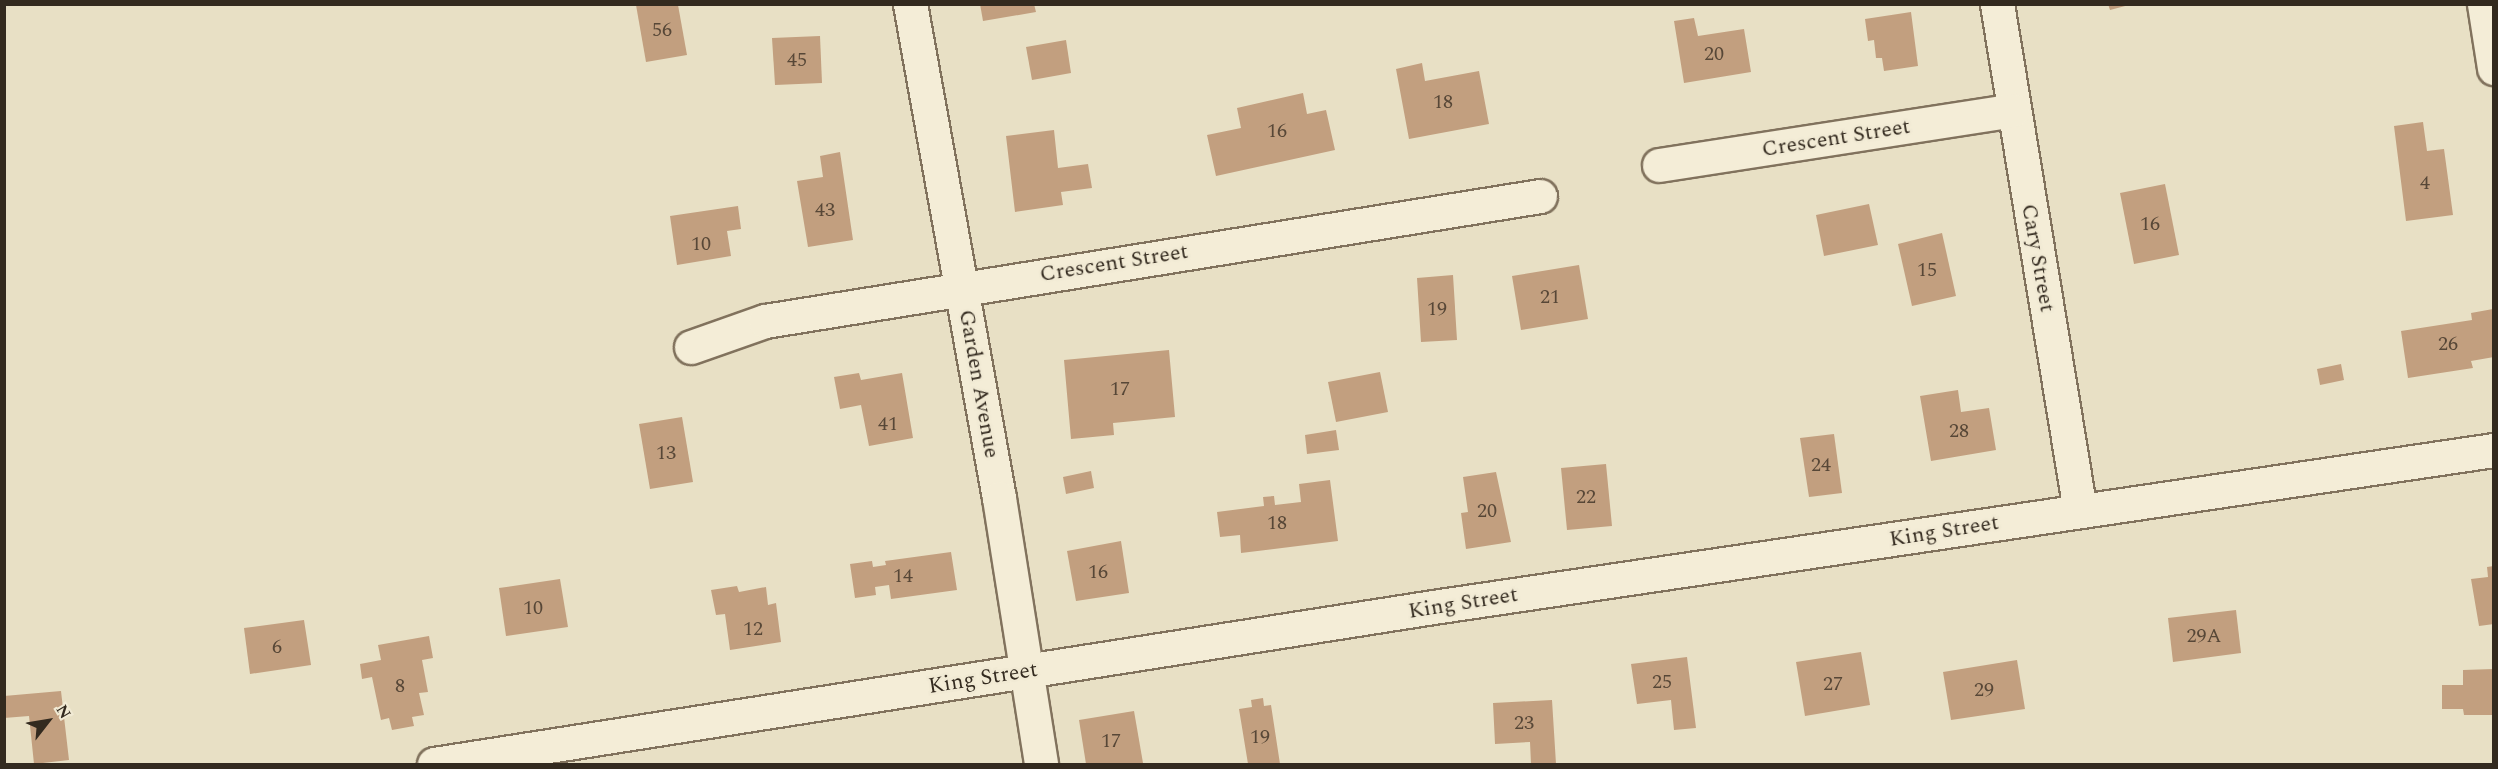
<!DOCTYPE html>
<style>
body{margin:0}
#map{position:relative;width:2498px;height:769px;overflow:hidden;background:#e8e0c5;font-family:Spectral,serif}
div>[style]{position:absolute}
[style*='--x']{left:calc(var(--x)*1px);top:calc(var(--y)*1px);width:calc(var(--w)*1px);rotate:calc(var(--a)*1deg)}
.building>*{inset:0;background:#c29f7f}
.roads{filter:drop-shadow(2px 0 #81725d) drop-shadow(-2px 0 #81725d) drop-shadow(0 2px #81725d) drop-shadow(0 -2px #81725d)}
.street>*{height:33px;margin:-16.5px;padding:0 16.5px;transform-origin:16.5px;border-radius:16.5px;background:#f4edd7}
span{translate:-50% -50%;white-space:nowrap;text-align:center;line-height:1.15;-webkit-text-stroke:5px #f1ead4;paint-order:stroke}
.number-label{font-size:20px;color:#574737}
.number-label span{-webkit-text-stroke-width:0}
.street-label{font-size:22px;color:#332a1f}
.frame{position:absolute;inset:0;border:6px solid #332a1f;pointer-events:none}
.north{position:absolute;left:18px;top:691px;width:60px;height:60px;-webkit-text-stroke:4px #f1ead4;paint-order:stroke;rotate:59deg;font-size:16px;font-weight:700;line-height:24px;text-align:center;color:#332a1f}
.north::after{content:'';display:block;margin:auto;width:21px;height:27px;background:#332a1f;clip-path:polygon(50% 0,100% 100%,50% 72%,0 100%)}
</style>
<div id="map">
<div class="building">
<i style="clip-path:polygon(980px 4px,1034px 4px,1036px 12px,983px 21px)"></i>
<i style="clip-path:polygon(2108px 4px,2129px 4px,2129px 5px,2110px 10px)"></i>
<i style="clip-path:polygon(636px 5px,678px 5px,687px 55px,646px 62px)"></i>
<i style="clip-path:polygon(1911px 12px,1918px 66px,1884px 71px,1882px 58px,1876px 58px,1874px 40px,1868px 41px,1865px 19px)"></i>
<i style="clip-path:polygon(1694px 18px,1698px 36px,1744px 29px,1751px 72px,1684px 83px,1674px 21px)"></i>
<i style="clip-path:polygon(820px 36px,822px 83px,775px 85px,772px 38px)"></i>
<i style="clip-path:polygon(1066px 40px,1071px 73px,1032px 80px,1026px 47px)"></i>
<i style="clip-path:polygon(1422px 63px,1425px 81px,1479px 71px,1489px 124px,1409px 139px,1396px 69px)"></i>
<i style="clip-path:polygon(1303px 93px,1307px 114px,1326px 110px,1335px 150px,1216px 176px,1207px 135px,1241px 128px,1237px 108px)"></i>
<i style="clip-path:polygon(2423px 122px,2427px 151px,2444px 149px,2453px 215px,2406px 221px,2394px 126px)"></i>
<i style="clip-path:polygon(1054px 130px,1058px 168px,1088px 164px,1092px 188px,1061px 192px,1063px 205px,1015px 212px,1006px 136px)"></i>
<i style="clip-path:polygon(840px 152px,853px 240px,808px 247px,797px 181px,823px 177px,820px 156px)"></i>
<i style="clip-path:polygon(2165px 184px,2179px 255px,2134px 264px,2120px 193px)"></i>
<i style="clip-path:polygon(1869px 204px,1878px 245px,1824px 256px,1816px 215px)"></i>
<i style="clip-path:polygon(738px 206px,741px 229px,727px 231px,731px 256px,677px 265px,670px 216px)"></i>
<i style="clip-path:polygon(1942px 233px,1956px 296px,1912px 306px,1898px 244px)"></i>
<i style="clip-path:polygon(1579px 265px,1588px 319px,1521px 330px,1512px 276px)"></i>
<i style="clip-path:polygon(1453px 275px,1457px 340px,1421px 342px,1417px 278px)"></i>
<i style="clip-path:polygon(2493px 309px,2494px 357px,2471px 361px,2473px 368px,2408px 378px,2401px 331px,2472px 320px,2471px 313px)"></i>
<i style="clip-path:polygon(1169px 350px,1175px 417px,1113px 423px,1114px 435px,1071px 439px,1064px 360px)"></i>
<i style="clip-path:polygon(2341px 364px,2344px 380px,2320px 385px,2317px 369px)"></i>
<i style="clip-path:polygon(1380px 372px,1388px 412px,1336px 422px,1328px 382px)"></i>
<i style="clip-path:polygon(859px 373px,861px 380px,902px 373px,913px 438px,869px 446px,861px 405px,840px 409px,834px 377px)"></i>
<i style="clip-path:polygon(1958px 390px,1961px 412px,1989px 408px,1996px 450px,1931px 461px,1920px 396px)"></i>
<i style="clip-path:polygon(682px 417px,693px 482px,650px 489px,639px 424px)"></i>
<i style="clip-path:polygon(1336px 430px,1339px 450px,1307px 454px,1305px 435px)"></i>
<i style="clip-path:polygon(1834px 434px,1842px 493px,1809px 497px,1800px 438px)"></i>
<i style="clip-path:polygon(1606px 464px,1612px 526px,1567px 530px,1561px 468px)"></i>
<i style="clip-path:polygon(1091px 471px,1094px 488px,1066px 494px,1063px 477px)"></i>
<i style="clip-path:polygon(1496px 472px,1511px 542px,1466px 549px,1461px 513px,1468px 512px,1463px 477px)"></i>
<i style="clip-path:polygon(1330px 480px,1338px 541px,1241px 553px,1240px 535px,1220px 537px,1217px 512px,1264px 506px,1263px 497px,1274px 496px,1275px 505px,1301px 502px,1299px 484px)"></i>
<i style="clip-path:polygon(1121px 541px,1129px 593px,1076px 601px,1067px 551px)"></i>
<i style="clip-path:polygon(951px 552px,957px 590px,891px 599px,889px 585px,875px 587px,876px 595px,855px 598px,850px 564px,872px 561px,873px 567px,886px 565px,885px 561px)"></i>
<i style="clip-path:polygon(2494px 566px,2494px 624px,2479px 626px,2471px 579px,2488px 577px,2487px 567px)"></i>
<i style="clip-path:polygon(560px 579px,568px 627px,506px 636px,499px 588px)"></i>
<i style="clip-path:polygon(737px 586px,739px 592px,766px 587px,768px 605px,776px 603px,781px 642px,730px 650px,725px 614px,716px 615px,711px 590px)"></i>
<i style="clip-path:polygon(2236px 610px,2241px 653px,2173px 662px,2168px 618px)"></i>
<i style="clip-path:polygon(304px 620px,311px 665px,250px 674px,244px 628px)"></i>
<i style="clip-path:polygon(429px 636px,433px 658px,422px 660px,428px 692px,419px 693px,424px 715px,412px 717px,414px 726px,392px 730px,389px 718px,381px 720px,372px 677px,362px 679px,360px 664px,381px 660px,378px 645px)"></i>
<i style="clip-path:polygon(1861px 652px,1870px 705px,1805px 716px,1796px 662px)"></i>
<i style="clip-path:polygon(1687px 657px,1696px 728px,1674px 730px,1671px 700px,1637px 704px,1631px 664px)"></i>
<i style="clip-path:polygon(2017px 660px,2025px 709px,1951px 720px,1943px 672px)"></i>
<i style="clip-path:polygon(2494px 669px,2494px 715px,2464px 715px,2463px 709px,2442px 709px,2442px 685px,2463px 685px,2463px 670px)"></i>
<i style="clip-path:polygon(61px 691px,69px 760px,34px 764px,29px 716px,4px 718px,4px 696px)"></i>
<i style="clip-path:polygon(1263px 698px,1264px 706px,1271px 705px,1280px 764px,1248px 764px,1239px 709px,1252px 707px,1251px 700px)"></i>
<i style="clip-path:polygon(1552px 700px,1556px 764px,1531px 764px,1530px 742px,1495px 744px,1493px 703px)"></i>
<i style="clip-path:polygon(1134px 711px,1143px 763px,1086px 764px,1079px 720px)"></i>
</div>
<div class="roads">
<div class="street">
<i style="--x:910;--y:4;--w:502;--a:79.79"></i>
<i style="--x:999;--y:498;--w:269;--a:81"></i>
<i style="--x:1997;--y:4;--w:514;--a:80.7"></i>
<i style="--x:2484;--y:4;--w:65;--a:81.1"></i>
<i style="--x:1659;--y:165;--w:358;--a:-8.8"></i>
<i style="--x:691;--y:347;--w:78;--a:-19.4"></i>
<i style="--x:765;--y:321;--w:785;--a:-9.16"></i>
<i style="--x:434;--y:764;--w:1011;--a:-8.93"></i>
<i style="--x:1433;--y:607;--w:1073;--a:-8.42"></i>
</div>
</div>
<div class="number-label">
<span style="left:662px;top:30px">56</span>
<span style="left:1714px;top:54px">20</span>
<span style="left:797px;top:60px">45</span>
<span style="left:1443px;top:102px">18</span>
<span style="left:1277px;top:131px">16</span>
<span style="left:2425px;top:183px">4</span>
<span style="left:825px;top:210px">43</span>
<span style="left:2150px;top:224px">16</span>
<span style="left:701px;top:244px">10</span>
<span style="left:1927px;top:270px">15</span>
<span style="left:1550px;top:297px">21</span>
<span style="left:1437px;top:309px">19</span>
<span style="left:2448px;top:344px">26</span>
<span style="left:1120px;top:389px">17</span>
<span style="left:888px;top:424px">41</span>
<span style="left:1959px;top:431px">28</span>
<span style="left:666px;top:453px">13</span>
<span style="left:1821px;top:465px">24</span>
<span style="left:1586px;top:497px">22</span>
<span style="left:1487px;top:511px">20</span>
<span style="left:1277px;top:523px">18</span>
<span style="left:1098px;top:572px">16</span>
<span style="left:903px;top:576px">14</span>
<span style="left:533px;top:608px">10</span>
<span style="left:753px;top:629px">12</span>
<span style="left:2204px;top:636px">29A</span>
<span style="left:277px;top:647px">6</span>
<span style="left:1662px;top:682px">25</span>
<span style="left:1833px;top:684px">27</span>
<span style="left:400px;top:686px">8</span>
<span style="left:1984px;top:690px">29</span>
<span style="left:1524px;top:723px">23</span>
<span style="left:1260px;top:737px">19</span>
<span style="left:1111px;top:741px">17</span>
</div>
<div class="street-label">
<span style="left:1836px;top:138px;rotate:-9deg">Crescent Street</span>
<span style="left:2038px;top:258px;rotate:80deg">Cary Street</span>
<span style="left:1114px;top:263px;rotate:-9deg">Crescent Street</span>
<span style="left:979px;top:384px;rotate:80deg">Garden Avenue</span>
<span style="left:1944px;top:531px;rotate:-9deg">King Street</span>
<span style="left:1463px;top:603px;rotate:-9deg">King Street</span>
<span style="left:983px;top:678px;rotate:-9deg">King Street</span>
</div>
<div class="frame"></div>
<div class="north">N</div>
</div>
